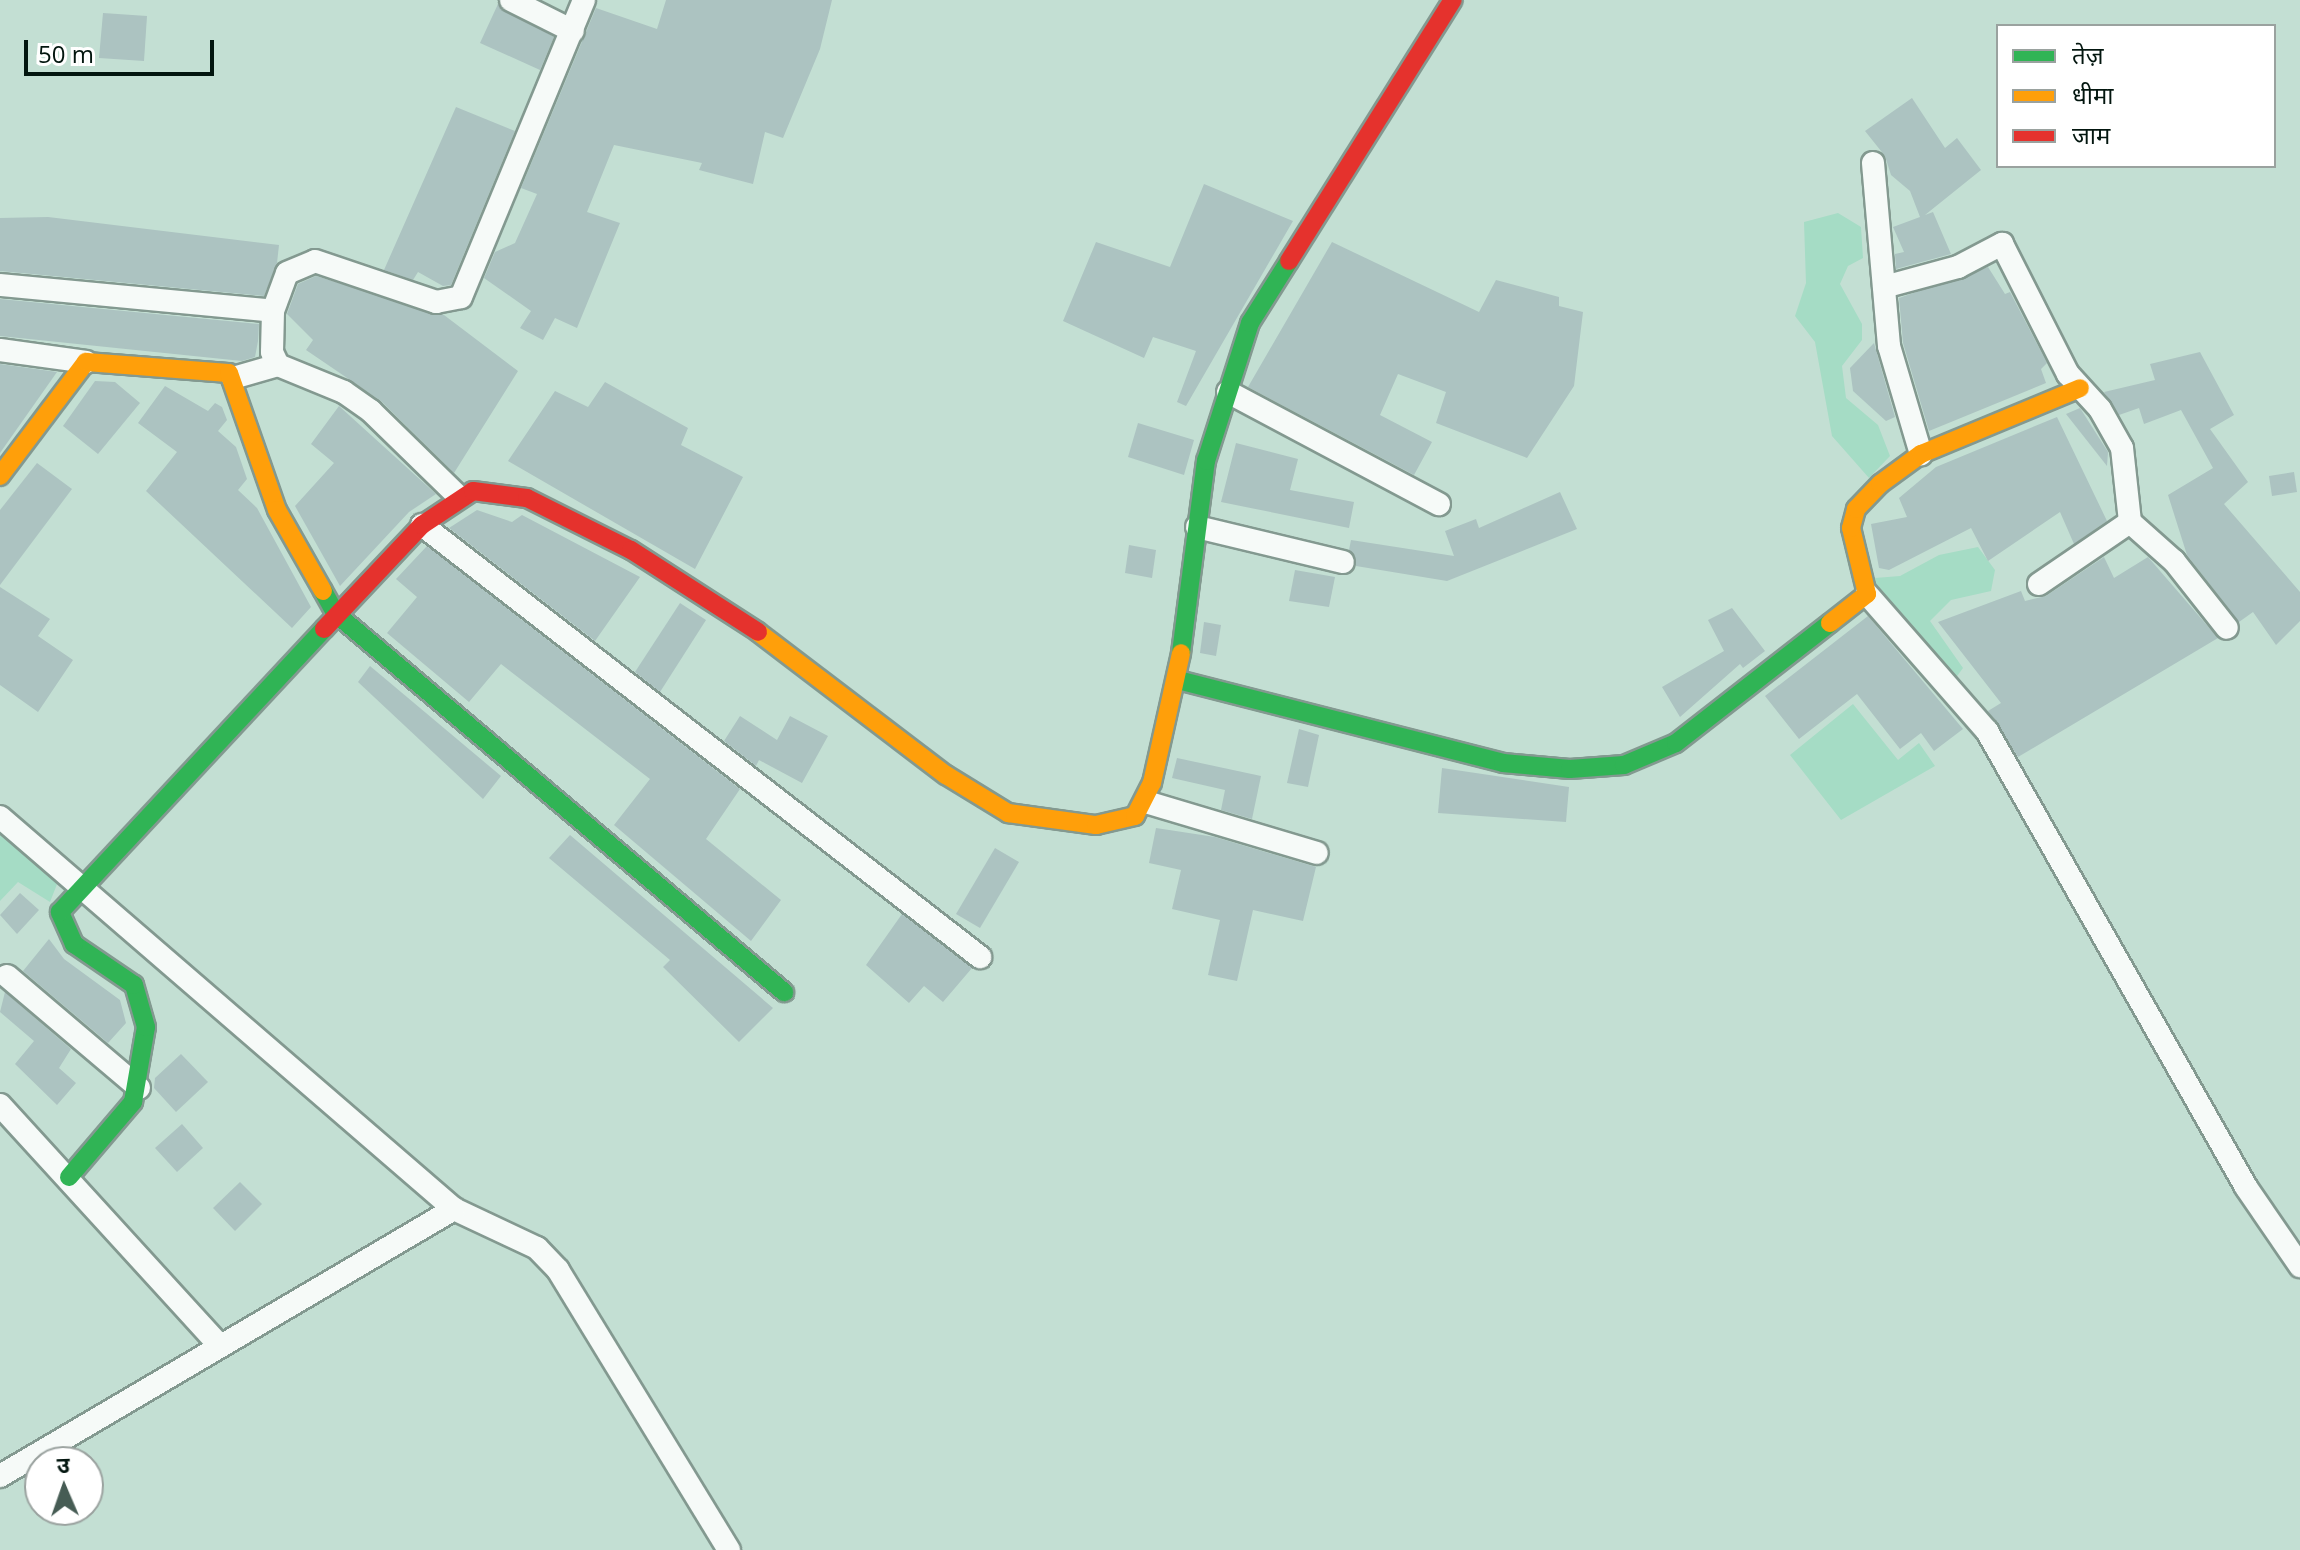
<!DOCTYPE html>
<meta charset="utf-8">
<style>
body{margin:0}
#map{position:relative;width:2300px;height:1550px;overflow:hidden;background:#c3dfd3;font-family:"Open Sans","Noto Sans Devanagari",sans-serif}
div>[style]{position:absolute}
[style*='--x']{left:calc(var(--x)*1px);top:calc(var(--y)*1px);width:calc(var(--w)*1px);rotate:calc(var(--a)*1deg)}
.green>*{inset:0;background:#a5dcc5}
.building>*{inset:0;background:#acc3c1}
.roads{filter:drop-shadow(2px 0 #839990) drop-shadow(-2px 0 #839990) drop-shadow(0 2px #839990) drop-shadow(0 -2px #839990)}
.street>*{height:22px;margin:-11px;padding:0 11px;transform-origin:11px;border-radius:11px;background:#f6faf8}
.fast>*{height:18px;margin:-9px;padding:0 9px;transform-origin:9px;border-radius:9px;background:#30b455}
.slow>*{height:18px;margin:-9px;padding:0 9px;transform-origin:9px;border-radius:9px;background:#ff9f0a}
.jam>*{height:18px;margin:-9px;padding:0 9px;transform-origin:9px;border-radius:9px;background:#e5322d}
span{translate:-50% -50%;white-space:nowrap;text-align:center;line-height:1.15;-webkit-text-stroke:8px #fff;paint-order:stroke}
.legend{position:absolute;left:1996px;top:24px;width:280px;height:144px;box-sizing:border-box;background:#fff;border:2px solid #9aa29f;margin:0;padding:10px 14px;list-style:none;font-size:24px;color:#03160f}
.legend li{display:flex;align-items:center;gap:16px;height:40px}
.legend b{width:40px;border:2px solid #9aa29f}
.north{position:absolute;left:24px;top:1446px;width:80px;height:80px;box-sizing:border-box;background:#fff;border:2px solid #9aa29f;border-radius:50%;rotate:358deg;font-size:22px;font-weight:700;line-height:32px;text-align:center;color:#03160f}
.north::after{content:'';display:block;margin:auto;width:28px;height:36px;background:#465c54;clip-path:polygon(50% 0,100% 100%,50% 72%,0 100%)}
.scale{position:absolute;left:24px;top:40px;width:190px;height:36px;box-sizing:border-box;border:4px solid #03160f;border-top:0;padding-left:10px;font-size:24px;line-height:28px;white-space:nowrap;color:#03160f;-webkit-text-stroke:6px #fff;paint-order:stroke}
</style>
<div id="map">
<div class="green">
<i style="clip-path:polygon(1838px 213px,1861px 227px,1863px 258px,1848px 266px,1840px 284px,1862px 324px,1862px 340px,1842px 366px,1846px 398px,1878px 425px,1890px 456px,1869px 478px,1832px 436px,1815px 342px,1795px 316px,1806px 283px,1804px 222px)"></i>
<i style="clip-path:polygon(1978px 547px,1995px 570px,1991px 591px,1951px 600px,1930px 621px,1963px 668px,1952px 683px,1878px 597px,1875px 578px,1900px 576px,1939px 555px)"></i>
<i style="clip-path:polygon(1853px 704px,1898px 760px,1919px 743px,1935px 766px,1841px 820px,1790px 755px)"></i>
<i style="clip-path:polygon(0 830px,59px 879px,50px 902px,18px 882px,0 901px)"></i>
</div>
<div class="building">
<i style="clip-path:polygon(666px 0,832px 0,820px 49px,783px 138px,765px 132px,753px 184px,699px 170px,702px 163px,614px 145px,587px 212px,620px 223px,577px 328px,555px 318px,543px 340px,520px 328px,531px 311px,484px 278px,495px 252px,515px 243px,537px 194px,521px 188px,596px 8px,657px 29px)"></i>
<i style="clip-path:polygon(498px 4px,554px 37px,540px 70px,480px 43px)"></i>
<i style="clip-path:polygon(103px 13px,147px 16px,144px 61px,99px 58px)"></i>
<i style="clip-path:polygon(1912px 98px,1945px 148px,1957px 138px,1981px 170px,1925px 215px,1933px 212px,1951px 254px,1896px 269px,1895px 254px,1904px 252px,1893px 227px,1920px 217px,1910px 191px,1891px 175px,1885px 156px,1865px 131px)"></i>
<i style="clip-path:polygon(456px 107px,515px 131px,451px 285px,443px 286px,418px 272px,413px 280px,384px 270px)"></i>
<i style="clip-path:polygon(1204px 184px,1293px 221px,1186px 406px,1177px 402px,1196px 351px,1153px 337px,1144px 358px,1063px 321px,1096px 242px,1170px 267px)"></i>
<i style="clip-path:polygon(48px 217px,279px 245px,277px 263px,264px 296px,0 271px,0 218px)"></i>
<i style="clip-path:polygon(1332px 242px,1479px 312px,1496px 280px,1559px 297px,1559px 306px,1583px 312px,1574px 386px,1527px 458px,1436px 423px,1446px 392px,1398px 374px,1380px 415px,1432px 442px,1414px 475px,1248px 387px)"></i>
<i style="clip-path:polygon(1988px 267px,2005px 294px,2010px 292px,2047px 363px,2041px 369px,2046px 383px,1929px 431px,1903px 343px,1899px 298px)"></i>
<i style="clip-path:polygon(316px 276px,444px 315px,518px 371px,454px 473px,381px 401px,306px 350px,313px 340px,287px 314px,298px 284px)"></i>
<i style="clip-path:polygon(0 299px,259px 324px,258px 341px,255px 357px,242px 361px,0 336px)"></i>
<i style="clip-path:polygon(1874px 343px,1895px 417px,1886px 421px,1853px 391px,1850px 368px)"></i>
<i style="clip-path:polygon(2200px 352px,2234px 415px,2210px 429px,2248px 482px,2224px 504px,2300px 592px,2300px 621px,2276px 645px,2253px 612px,2239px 622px,2187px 555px,2168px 495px,2213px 468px,2181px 410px,2144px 424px,2139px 408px,2119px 415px,2104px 392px,2155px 380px,2150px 364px)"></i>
<i style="clip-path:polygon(0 364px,57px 372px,0 453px)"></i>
<i style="clip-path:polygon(95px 381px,115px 382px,140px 403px,98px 454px,63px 426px)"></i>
<i style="clip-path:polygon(605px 382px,688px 428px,681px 445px,743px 477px,695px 569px,508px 461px,555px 391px,588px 407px)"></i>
<i style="clip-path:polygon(165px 386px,208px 411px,215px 403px,222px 407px,227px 420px,218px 431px,236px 447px,247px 479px,238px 490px,257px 508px,311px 607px,292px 628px,146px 491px,177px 452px,138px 423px)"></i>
<i style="clip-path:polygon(339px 406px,436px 494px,409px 512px,340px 586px,295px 506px,334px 463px,311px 444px)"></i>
<i style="clip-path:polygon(2080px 408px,2108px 452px,2107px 466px,2066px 414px)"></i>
<i style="clip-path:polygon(2057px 417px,2107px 521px,2074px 544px,2060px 512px,1988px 561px,1971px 528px,1889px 570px,1879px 568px,1871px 524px,1907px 517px,1899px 498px,1936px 467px)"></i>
<i style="clip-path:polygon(1138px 423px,1194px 440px,1184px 475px,1128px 457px)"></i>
<i style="clip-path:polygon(1236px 443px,1298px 459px,1290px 490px,1354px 502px,1349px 528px,1221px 502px)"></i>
<i style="clip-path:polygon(37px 463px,72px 489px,0 585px,0 510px)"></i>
<i style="clip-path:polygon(2294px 472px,2297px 492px,2272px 496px,2269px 476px)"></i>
<i style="clip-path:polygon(1560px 492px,1577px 529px,1447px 581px,1356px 566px,1349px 550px,1351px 540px,1454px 556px,1445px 531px,1476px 519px,1479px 528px)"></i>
<i style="clip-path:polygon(477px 510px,512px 522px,522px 515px,640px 577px,595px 641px,449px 528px)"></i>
<i style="clip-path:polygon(1129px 545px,1156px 550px,1152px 578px,1125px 573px)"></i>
<i style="clip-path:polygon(427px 546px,740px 789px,706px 839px,781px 900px,751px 941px,614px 825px,650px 779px,501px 664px,469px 702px,387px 633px,417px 597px,396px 579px)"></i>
<i style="clip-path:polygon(2104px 557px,2114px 578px,2148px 557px,2218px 638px,2018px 757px,1988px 711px,2001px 703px,1938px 622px,2021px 591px,2025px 601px,2046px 596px)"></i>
<i style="clip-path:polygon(1295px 570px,1335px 577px,1329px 607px,1289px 601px)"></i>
<i style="clip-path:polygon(0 587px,50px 619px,38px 636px,73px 660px,38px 712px,0 685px)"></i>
<i style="clip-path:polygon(680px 603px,706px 620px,660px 692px,635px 672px)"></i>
<i style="clip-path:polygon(1732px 608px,1765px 651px,1743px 668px,1740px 664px,1680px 717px,1662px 687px,1724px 651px,1708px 620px)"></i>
<i style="clip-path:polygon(1868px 616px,1963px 729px,1934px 751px,1921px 733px,1900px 749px,1857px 694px,1799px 739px,1765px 696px)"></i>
<i style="clip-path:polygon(1204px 622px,1221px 625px,1216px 656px,1200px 653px)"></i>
<i style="clip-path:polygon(370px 666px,501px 776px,483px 799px,358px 682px)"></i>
<i style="clip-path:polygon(740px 716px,777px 740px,790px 716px,828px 736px,802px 783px,759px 760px,756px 766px,724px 741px)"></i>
<i style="clip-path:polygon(1299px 729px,1319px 735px,1308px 787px,1287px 783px)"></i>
<i style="clip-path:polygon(1177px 758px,1261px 776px,1252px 819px,1221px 810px,1225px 790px,1172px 778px)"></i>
<i style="clip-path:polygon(1442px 768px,1569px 787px,1566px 822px,1438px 813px)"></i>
<i style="clip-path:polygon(1156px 828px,1215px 837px,1316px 867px,1303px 921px,1253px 910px,1237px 981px,1208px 975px,1220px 920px,1172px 909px,1181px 870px,1149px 863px)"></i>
<i style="clip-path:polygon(570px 835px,773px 1008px,739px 1042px,663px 967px,670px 960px,549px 858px)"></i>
<i style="clip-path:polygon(995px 848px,1019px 862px,980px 928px,956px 914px)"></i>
<i style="clip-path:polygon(20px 893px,39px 910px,17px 934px,0 915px)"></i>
<i style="clip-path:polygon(902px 914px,972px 968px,943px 1002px,924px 986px,909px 1003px,866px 965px)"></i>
<i style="clip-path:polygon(49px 939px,64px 959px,120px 1000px,126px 1023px,108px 1043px,23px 971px)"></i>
<i style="clip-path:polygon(5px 992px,71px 1049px,59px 1068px,76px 1083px,57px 1105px,15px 1064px,34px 1041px,0 1012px)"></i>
<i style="clip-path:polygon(181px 1054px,208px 1082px,176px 1112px,154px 1088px,155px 1078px)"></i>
<i style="clip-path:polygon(182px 1124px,203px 1148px,177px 1172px,155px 1148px)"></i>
<i style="clip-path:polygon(240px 1182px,262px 1204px,235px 1231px,213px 1208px)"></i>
</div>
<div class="roads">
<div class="street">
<i style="--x:511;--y:0;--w:69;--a:26.6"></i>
<i style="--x:1873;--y:163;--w:184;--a:85"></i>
<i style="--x:1889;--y:346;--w:113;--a:73.5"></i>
<i style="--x:0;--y:285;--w:274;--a:5.4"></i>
<i style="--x:1884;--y:287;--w:77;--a:-15.1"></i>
<i style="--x:1958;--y:267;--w:50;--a:-27.6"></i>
<i style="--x:2002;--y:244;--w:146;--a:63.1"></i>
<i style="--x:2068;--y:374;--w:47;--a:47.6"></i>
<i style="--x:2100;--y:409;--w:45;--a:60.6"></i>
<i style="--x:2122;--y:448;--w:74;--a:83.8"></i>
<i style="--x:2130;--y:522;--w:59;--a:41.6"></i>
<i style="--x:2174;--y:561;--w:85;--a:51.7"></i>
<i style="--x:0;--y:350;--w:87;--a:7.9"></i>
<i style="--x:233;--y:378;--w:47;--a:-16.1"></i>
<i style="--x:1228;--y:392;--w:239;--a:28"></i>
<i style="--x:459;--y:497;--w:123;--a:-135.7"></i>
<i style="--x:371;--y:411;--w:33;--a:-145"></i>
<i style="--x:344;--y:392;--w:71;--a:-157.8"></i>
<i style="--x:278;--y:365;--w:14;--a:-115"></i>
<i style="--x:272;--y:352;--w:41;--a:-88.6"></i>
<i style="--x:273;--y:311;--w:40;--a:-69.8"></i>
<i style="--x:287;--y:273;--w:30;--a:-23"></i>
<i style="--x:315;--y:261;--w:128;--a:18.7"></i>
<i style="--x:436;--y:302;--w:25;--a:-11"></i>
<i style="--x:461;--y:297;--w:321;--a:-67.5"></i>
<i style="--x:422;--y:525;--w:706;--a:37.75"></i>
<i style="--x:1197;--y:527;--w:150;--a:13.5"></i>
<i style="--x:2039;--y:584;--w:110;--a:-34.3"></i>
<i style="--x:1867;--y:594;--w:182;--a:48.8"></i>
<i style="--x:1987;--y:731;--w:524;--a:60.4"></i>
<i style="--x:2246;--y:1187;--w:96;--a:55.6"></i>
<i style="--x:1146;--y:802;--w:178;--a:16.6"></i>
<i style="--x:0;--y:817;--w:600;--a:40.81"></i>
<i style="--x:454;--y:1209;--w:92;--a:25.2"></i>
<i style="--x:537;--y:1248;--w:30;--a:46"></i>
<i style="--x:558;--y:1270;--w:328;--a:58.6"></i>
<i style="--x:7;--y:976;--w:173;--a:40.3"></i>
<i style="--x:0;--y:1105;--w:326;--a:47.6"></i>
<i style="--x:0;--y:1476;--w:527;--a:-30.46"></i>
</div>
<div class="fast">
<i style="--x:323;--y:591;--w:25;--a:61"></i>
<i style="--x:335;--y:613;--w:588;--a:40.17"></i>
<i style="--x:1181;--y:653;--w:194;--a:-82.6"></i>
<i style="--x:1206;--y:461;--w:145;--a:-72.3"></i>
<i style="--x:1250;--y:323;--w:73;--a:-57.8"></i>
<i style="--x:1178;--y:680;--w:335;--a:14.3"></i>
<i style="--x:1503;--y:763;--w:67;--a:5.1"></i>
<i style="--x:1570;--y:769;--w:54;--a:-4.2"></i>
<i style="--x:1624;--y:765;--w:56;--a:-22.9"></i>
<i style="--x:1676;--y:743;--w:195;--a:-37.9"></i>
<i style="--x:69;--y:1177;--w:99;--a:-49.5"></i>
<i style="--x:133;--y:1102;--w:76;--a:-80.2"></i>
<i style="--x:146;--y:1027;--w:44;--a:-105.9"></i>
<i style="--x:134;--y:985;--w:73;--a:-145.7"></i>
<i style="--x:74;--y:944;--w:35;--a:-114"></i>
<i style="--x:60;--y:912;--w:387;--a:-47"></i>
</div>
<div class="slow">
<i style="--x:0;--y:476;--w:143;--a:-53"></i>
<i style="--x:86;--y:362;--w:143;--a:4.4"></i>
<i style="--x:229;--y:373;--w:145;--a:70.7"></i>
<i style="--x:277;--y:510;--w:93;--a:60.4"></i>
<i style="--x:1830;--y:623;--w:47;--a:-38.1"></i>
<i style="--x:1867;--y:594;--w:68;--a:-103.6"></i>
<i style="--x:1851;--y:528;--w:20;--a:-75"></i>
<i style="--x:1856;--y:509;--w:35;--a:-46"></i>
<i style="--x:1880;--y:484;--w:51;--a:-36.2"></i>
<i style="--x:1921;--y:454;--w:172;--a:-22.5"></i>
<i style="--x:758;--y:632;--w:236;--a:37.3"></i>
<i style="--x:946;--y:775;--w:73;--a:31.5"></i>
<i style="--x:1008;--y:813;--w:89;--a:7.8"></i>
<i style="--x:1096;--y:825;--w:40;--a:-13"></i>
<i style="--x:1135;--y:816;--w:37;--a:-63"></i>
<i style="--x:1152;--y:783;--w:133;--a:-77.4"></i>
</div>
<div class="jam">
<i style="--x:1289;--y:261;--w:308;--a:-57.9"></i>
<i style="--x:324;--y:629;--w:143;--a:-46.7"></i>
<i style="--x:422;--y:525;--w:61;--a:-33.7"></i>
<i style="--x:473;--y:491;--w:54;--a:7.4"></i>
<i style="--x:527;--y:498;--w:116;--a:26.6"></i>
<i style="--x:631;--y:550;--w:151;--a:32.8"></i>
</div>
</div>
<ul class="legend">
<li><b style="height:10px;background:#30b455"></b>तेज़</li>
<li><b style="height:10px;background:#ff9f0a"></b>धीमा</li>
<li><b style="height:10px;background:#e5322d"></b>जाम</li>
</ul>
<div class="north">उ</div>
<div class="scale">50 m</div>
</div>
